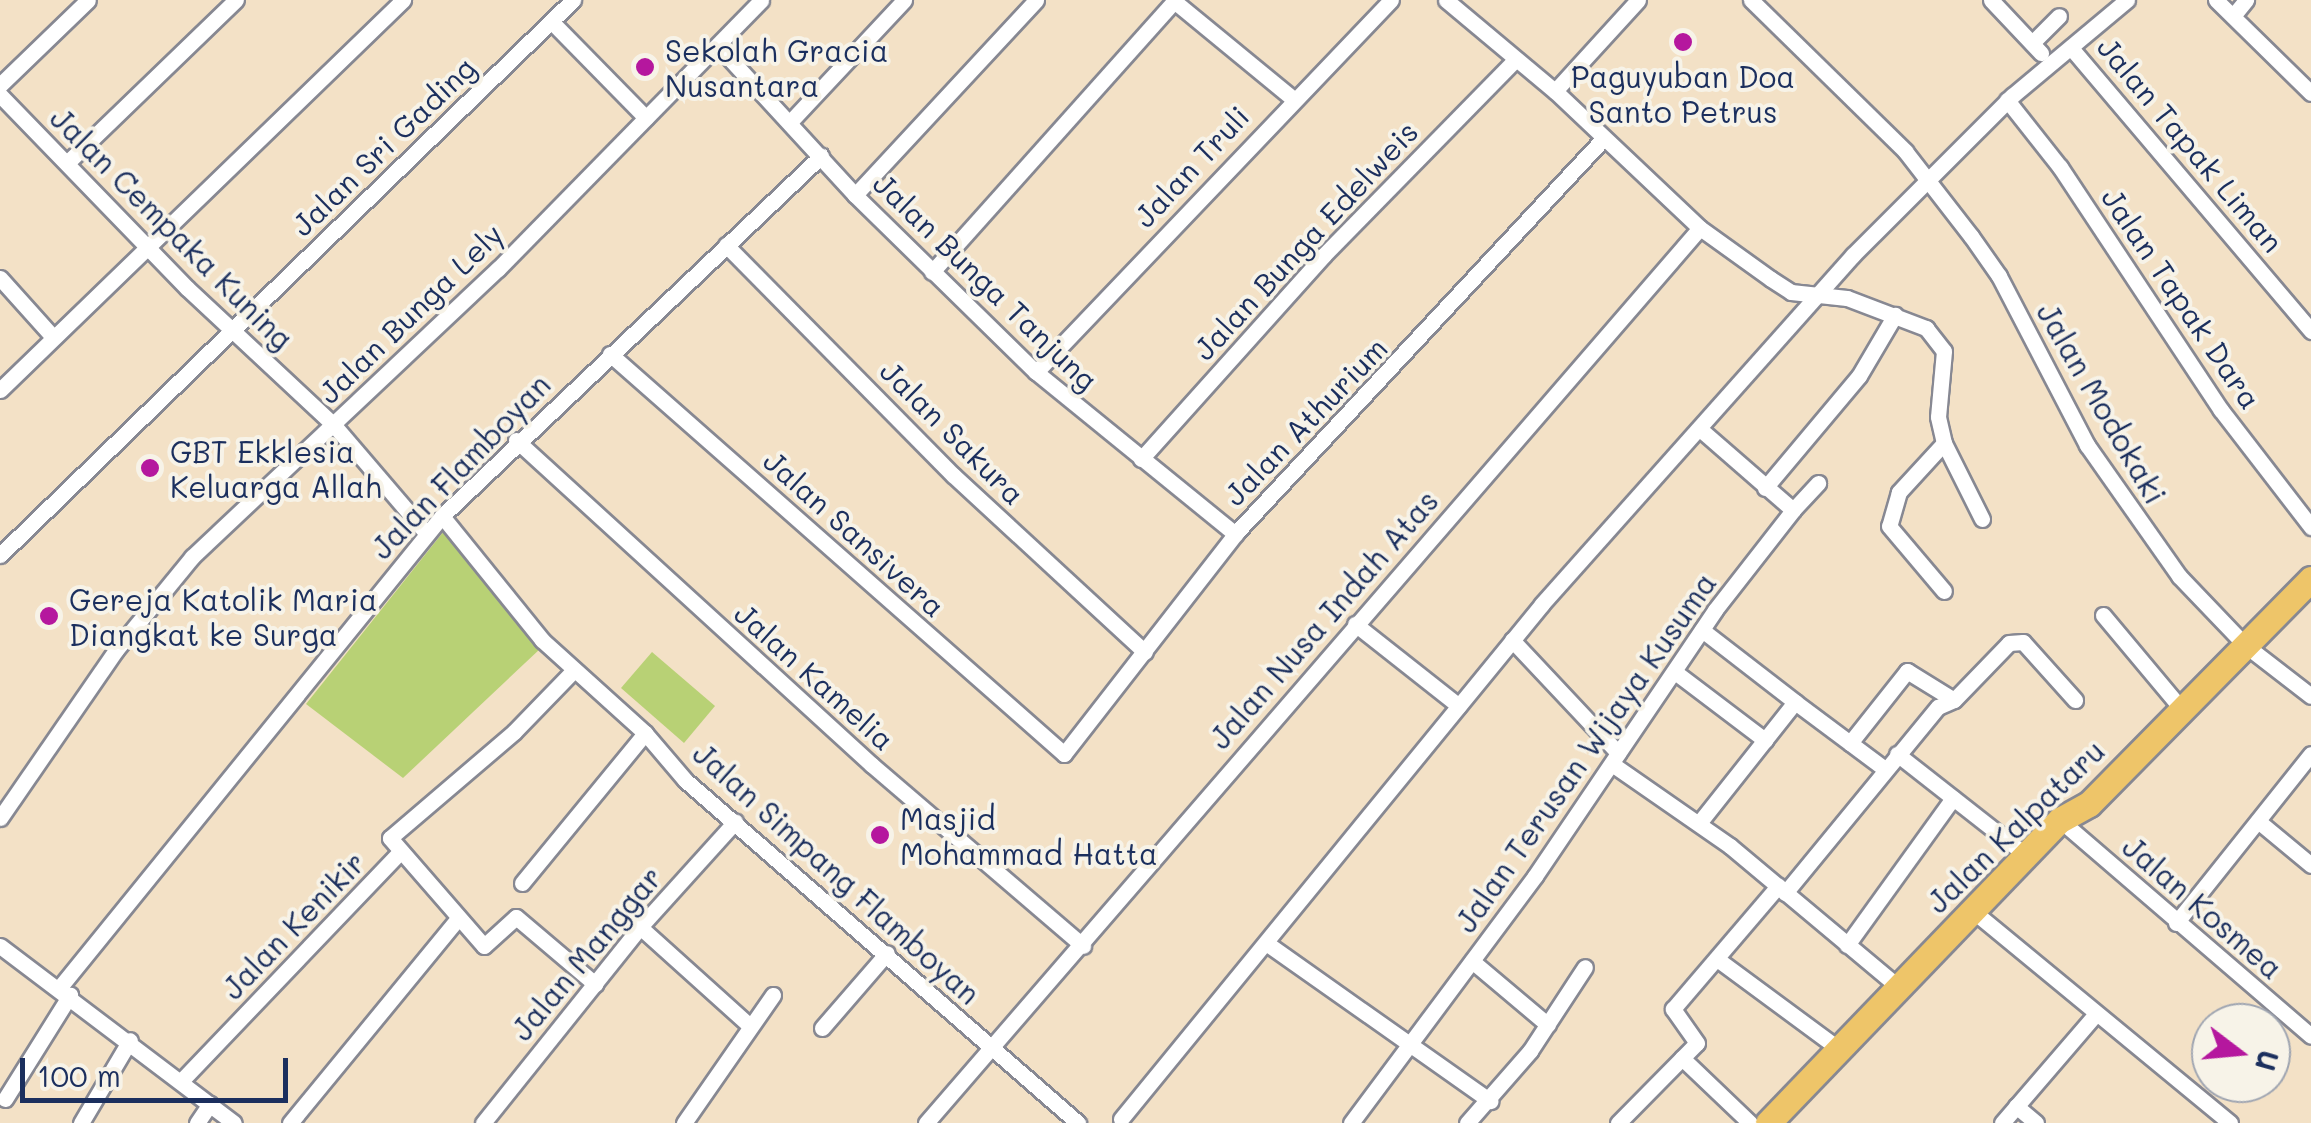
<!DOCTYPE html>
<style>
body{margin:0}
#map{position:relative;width:2311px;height:1123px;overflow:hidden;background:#f3e1c6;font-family:Mali,sans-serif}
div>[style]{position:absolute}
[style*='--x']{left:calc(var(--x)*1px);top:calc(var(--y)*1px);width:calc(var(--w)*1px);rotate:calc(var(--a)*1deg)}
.green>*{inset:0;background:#b8d175}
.roads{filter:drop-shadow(2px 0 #878892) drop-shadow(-2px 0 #878892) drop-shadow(0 2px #878892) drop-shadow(0 -2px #878892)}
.street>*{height:15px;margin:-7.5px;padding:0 7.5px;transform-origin:7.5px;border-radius:7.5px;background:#fff}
.primary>*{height:25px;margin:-12.5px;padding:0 12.5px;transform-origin:12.5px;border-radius:12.5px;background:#eec569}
.dots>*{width:28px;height:28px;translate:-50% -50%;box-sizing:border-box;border:5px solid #f7f3e8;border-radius:50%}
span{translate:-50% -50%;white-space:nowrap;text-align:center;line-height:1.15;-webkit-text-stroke:8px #f7f3e8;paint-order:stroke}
.poi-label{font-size:30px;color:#1b2f5e}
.left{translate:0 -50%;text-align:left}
.street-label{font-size:30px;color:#1b2f5e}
.north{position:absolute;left:2191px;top:1003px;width:100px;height:100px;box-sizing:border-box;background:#f7f3e8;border:2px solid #9fa5b1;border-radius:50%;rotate:106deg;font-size:28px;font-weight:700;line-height:40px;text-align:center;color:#1b2f5e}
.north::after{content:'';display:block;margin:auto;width:35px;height:45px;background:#b5179e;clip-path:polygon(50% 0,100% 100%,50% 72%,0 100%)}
.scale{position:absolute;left:20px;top:1058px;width:268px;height:45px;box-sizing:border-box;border:5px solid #1b2f5e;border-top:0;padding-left:12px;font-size:30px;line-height:35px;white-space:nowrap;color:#1b2f5e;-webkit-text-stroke:8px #f7f3e8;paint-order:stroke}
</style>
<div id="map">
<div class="green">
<i style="clip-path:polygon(444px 531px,541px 648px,403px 778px,306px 704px)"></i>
<i style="clip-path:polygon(652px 652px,715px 706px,684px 743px,621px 688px)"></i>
</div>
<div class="roads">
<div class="street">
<i style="--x:1446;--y:0;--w:142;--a:39.9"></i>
<i style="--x:1555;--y:91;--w:199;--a:43.4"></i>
<i style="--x:1700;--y:228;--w:87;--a:35.7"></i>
<i style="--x:1771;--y:279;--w:24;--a:33"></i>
<i style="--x:1791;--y:292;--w:56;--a:6.1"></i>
<i style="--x:1847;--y:298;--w:85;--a:20.8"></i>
<i style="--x:1926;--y:328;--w:29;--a:52"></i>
<i style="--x:1944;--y:351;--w:66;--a:95.2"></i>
<i style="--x:1938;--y:417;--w:27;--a:77"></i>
<i style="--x:1944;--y:443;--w:85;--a:63.4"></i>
<i style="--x:1751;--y:0;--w:216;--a:44.4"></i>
<i style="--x:1905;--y:151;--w:108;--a:52.2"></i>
<i style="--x:1971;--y:236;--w:49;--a:55"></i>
<i style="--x:1999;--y:276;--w:191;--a:62.5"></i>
<i style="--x:2087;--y:445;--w:160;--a:54.9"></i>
<i style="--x:2179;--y:576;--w:95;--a:46.3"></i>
<i style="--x:2245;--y:645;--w:83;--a:37.7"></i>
<i style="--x:1991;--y:0;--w:73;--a:46.7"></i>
<i style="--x:2216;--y:0;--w:133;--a:44.4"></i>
<i style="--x:1174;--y:1;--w:153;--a:39.4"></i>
<i style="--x:2233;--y:16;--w:21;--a:-51"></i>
<i style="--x:552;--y:22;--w:134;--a:45.6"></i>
<i style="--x:2032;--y:43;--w:38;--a:-45"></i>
<i style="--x:719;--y:47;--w:201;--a:47.4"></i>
<i style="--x:855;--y:195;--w:253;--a:44.4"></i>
<i style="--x:1036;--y:372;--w:257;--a:39.1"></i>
<i style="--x:2072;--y:49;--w:370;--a:49.7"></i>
<i style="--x:0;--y:85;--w:122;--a:-44"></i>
<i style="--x:1555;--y:91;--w:123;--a:-47.6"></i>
<i style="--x:0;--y:95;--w:269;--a:45.9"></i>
<i style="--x:187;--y:288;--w:200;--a:43"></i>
<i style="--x:333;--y:424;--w:143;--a:49.5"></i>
<i style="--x:2007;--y:100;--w:85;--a:51.7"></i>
<i style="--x:2060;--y:167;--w:291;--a:56.5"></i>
<i style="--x:2221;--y:410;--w:148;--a:52.4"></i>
<i style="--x:790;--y:122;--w:167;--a:-46.9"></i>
<i style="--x:69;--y:161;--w:232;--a:-44"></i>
<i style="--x:855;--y:195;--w:266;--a:-47.1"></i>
<i style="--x:726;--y:245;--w:323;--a:45.4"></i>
<i style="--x:953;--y:475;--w:261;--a:42.7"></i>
<i style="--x:932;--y:272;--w:365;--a:-48.2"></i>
<i style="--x:0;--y:278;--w:79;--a:48.1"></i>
<i style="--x:610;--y:354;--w:605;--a:41.38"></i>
<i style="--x:1064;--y:754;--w:279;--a:-52.1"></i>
<i style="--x:1235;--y:534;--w:541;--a:-47.02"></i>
<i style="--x:1036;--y:372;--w:514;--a:-46.34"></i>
<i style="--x:0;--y:390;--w:561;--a:-44.06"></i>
<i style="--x:516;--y:440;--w:482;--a:42.4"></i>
<i style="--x:872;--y:765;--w:278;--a:40.6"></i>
<i style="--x:1944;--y:443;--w:67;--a:132.6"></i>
<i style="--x:1899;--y:492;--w:35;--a:106"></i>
<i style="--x:1889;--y:526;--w:85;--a:49.8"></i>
<i style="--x:1141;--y:459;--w:274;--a:-48.1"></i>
<i style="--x:1324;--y:255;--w:270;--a:-45.6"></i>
<i style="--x:1765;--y:488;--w:146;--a:-50"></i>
<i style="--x:1859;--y:376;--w:71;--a:-59.5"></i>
<i style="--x:1793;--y:510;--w:37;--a:-47"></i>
<i style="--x:442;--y:516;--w:159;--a:51.1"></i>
<i style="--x:542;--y:640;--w:139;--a:42.1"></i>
<i style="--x:645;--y:733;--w:62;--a:49.6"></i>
<i style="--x:685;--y:780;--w:522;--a:41.11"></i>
<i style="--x:0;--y:555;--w:798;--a:-44.09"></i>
<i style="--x:2103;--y:615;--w:120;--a:50.1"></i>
<i style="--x:1355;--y:624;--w:132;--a:38.3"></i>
<i style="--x:1702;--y:630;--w:118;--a:37.7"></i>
<i style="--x:1512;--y:640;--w:155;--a:46.8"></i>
<i style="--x:574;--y:670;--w:86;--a:134.1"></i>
<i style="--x:514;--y:732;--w:163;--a:139.5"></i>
<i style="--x:390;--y:838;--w:143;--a:49"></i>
<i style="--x:484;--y:946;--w:43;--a:-42.2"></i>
<i style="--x:516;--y:917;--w:104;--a:40.3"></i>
<i style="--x:1675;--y:672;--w:113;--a:37.1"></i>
<i style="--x:1850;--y:743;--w:92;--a:-51.6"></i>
<i style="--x:1907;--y:671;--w:55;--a:31.7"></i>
<i style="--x:1897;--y:754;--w:164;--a:38.1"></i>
<i style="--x:1612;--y:764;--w:144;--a:34.8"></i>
<i style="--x:1730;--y:846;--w:222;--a:39.9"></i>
<i style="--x:0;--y:818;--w:204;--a:-55.4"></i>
<i style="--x:116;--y:650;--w:120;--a:-50.7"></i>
<i style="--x:192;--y:557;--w:420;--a:-43.3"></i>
<i style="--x:498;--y:269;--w:376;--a:-45.6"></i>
<i style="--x:2060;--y:820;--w:331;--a:40.7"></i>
<i style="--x:2258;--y:821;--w:69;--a:39.7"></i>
<i style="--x:1699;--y:823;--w:154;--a:-51.6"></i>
<i style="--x:1795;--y:702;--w:112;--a:36.7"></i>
<i style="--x:522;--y:883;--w:194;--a:-50.6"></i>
<i style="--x:1785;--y:893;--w:241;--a:-50.6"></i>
<i style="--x:1938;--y:707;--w:17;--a:-24"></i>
<i style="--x:1954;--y:700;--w:79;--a:-46"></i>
<i style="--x:2009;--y:643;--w:14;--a:-4"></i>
<i style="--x:2023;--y:642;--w:78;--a:48.1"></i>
<i style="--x:1973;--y:911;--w:333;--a:39.5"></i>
<i style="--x:2176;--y:923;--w:216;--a:-51.4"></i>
<i style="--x:640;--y:927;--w:148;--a:42"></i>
<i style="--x:1269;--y:945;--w:271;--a:35.2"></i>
<i style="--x:1847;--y:945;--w:181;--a:-54.2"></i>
<i style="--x:0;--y:946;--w:293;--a:37.1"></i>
<i style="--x:1717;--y:959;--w:152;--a:36.4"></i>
<i style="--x:1472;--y:961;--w:99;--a:40.1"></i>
<i style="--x:60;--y:987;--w:606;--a:-50.96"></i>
<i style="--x:442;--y:516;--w:523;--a:-43.53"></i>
<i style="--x:822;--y:1028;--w:99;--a:-49.1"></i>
<i style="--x:1682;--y:1058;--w:94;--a:43.7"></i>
<i style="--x:183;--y:1079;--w:314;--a:-46.3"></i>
<i style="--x:5;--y:1099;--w:123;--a:-58"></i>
<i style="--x:2016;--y:1106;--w:26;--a:40"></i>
<i style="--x:1121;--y:1119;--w:665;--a:-50.73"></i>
<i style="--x:1542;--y:604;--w:467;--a:-48.3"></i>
<i style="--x:1853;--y:255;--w:225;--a:-45"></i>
<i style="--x:2012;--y:96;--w:150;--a:-39.9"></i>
<i style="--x:81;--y:1123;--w:96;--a:-59.4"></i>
<i style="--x:197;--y:1123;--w:23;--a:-56"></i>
<i style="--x:290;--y:1123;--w:261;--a:-50.6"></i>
<i style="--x:483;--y:1123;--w:251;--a:-51.3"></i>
<i style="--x:640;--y:927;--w:142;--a:-47.9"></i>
<i style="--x:684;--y:1123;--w:156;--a:-55.2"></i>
<i style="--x:926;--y:1123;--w:1183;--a:-49.15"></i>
<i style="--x:1351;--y:1123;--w:308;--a:-53.3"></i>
<i style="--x:1535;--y:876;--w:321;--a:-55.9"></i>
<i style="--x:1715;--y:610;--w:127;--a:-52"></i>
<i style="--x:1793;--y:510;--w:122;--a:-139"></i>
<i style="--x:1467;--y:1123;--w:96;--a:-48.8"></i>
<i style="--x:1530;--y:1051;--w:100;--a:-56.8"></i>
<i style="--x:1618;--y:1123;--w:112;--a:-45.4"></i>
<i style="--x:1697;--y:1043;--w:42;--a:-125.2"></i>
<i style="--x:1673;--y:1009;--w:162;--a:-49.5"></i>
<i style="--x:2002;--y:1123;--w:143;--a:-49.3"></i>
</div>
<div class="primary">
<i style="--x:1768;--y:1123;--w:421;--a:-46.1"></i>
<i style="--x:2060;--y:820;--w:33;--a:-29"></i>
<i style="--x:2089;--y:804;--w:316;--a:-45.4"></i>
</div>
</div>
<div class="dots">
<i style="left:1683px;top:42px;background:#b5179e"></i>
<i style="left:645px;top:67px;background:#b5179e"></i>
<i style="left:150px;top:468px;background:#b5179e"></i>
<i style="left:49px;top:616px;background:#b5179e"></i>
<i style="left:880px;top:835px;background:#b5179e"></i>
</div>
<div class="poi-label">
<span class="left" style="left:665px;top:67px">Sekolah Gracia<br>Nusantara</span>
<span style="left:1683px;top:93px">Paguyuban Doa<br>Santo Petrus</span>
<span class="left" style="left:170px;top:468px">GBT Ekklesia<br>Keluarga Allah</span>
<span class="left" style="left:69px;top:616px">Gereja Katolik Maria<br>Diangkat ke Surga</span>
<span class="left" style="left:900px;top:835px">Masjid<br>Mohammad Hatta</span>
</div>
<div class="street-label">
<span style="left:2191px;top:144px;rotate:50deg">Jalan Tapak Liman</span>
<span style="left:383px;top:146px;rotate:-44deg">Jalan Sri Gading</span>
<span style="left:1191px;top:166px;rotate:-47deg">Jalan Truli</span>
<span style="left:172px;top:228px;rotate:45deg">Jalan Cempaka Kuning</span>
<span style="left:1305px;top:240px;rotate:-47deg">Jalan Bunga Edelweis</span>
<span style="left:986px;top:281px;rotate:44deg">Jalan Bunga Tanjung</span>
<span style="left:2182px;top:298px;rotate:56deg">Jalan Tapak Dara</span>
<span style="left:410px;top:313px;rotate:-44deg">Jalan Bunga Lely</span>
<span style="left:2102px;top:403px;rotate:60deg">Jalan Modokaki</span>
<span style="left:1305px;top:421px;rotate:-46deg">Jalan Athurium</span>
<span style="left:953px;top:432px;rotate:45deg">Jalan Sakura</span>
<span style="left:460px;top:466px;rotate:-46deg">Jalan Flamboyan</span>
<span style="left:855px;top:533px;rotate:42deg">Jalan Sansivera</span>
<span style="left:1323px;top:619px;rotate:-49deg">Jalan Nusa Indah Atas</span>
<span style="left:815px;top:676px;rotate:42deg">Jalan Kamelia</span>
<span style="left:1585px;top:752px;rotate:-55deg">Jalan Terusan Wijaya Kusuma</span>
<span style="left:2015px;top:826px;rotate:-44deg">Jalan Kalpataru</span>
<span style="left:837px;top:873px;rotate:42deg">Jalan Simpang Flamboyan</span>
<span style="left:2203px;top:907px;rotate:41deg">Jalan Kosmea</span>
<span style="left:293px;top:925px;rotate:-46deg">Jalan Kenikir</span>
<span style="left:586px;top:953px;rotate:-50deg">Jalan Manggar</span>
</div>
<div class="north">U</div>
<div class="scale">100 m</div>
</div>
